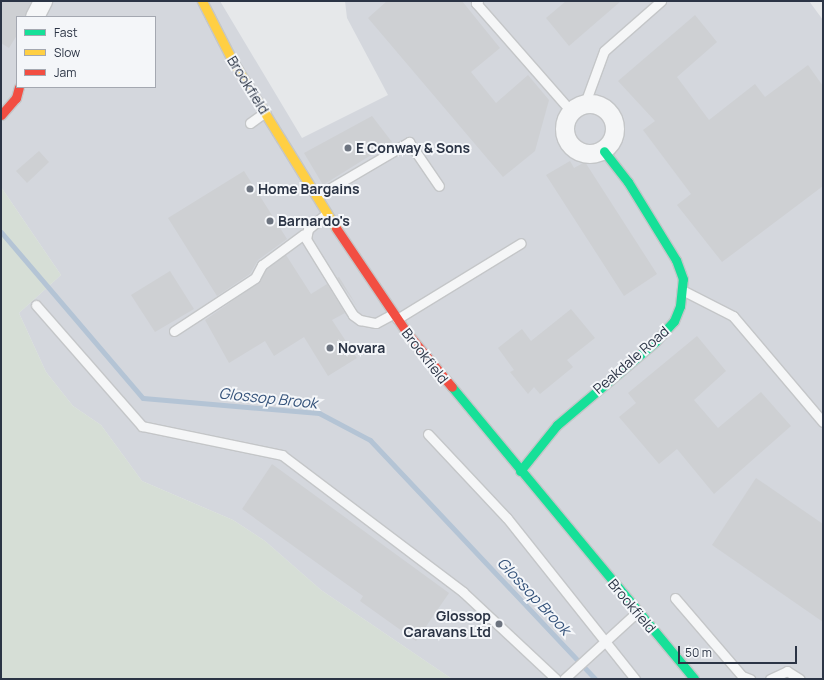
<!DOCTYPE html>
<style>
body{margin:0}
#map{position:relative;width:824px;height:680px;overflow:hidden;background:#e6e8ea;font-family:Manrope,sans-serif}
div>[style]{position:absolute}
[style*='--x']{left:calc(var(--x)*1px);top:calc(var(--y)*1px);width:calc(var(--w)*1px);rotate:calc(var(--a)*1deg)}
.built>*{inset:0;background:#d4d7dd}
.green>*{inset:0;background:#d6ded6}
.stream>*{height:5px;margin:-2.5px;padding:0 2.5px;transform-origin:2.5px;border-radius:2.5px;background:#b4c4d5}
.building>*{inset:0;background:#ced0d3}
.roads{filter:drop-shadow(1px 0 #c4c6c8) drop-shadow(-1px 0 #c4c6c8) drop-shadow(0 1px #c4c6c8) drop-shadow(0 -1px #c4c6c8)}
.lane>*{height:9px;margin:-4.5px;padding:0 4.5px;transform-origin:4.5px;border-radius:4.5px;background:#f5f6f7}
.street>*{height:18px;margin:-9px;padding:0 9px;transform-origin:9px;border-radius:9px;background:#f5f6f7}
.street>.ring{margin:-9px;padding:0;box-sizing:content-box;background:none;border:18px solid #f5f6f7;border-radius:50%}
.fast>*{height:9px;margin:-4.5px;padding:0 4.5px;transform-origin:4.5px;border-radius:4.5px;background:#16e098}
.slow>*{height:9px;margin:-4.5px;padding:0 4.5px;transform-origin:4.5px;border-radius:4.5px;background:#ffcf43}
.jam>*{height:9px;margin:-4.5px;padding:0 4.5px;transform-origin:4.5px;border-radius:4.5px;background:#f24e42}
.dots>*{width:11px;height:11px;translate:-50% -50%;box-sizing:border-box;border:2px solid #f4f6f9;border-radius:50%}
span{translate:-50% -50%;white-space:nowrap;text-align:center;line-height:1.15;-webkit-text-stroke:4px #f4f6f9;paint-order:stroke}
.street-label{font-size:14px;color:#2b3445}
.poi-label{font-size:14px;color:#2b3445;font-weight:700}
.left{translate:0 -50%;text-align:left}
.right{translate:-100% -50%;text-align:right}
.water-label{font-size:15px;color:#34527a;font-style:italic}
.frame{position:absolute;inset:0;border:2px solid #2b3445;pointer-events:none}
.legend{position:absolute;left:16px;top:16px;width:140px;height:72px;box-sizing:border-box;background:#f4f6f9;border:1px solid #a4a8b1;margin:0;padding:5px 7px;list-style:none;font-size:12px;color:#2b3445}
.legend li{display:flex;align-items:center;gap:8px;height:20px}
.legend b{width:20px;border:1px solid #a4a8b1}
.scale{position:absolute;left:678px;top:646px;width:119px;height:18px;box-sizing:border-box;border:2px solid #2b3445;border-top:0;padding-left:5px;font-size:12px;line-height:14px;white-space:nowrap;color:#2b3445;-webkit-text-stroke:3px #f4f6f9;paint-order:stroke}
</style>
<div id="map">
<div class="built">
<i style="clip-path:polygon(evenodd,1px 1px,220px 1px,302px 138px,388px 95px,347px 18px,345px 1px,809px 1px,823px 20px,823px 679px,452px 679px,321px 590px,265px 541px,233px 520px,142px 481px,101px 425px,73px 406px,46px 372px,19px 313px,61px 275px,1px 187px,1px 1px,17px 17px,155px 17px,155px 87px,17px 87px,17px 17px)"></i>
</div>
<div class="green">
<i style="clip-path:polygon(1px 187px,61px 275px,19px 313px,46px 372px,73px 406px,101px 425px,142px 481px,233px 520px,265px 541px,321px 590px,452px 679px,1px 679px)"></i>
</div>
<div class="stream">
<i style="--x:1;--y:232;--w:218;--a:49.5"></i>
<i style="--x:143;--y:398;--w:177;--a:4.9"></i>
<i style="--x:319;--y:413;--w:58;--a:27.9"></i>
<i style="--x:370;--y:440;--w:328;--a:46.7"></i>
</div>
<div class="building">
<i style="clip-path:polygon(1px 1px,31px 1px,25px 17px,17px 17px,17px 35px,9px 48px,1px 43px)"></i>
<i style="clip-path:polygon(387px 1px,462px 1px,500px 48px,471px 72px,496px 103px,528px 75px,549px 100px,535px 151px,503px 177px,368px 18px)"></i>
<i style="clip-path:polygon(566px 1px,621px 1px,569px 46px,546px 18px)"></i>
<i style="clip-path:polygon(695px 15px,717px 42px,677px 77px,709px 120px,755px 84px,765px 97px,808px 65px,823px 86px,823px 186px,722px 262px,677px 205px,691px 194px,643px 130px,655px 121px,618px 81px)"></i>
<i style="clip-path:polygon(372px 116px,392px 142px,323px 185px,304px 153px)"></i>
<i style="clip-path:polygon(39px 151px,49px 162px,27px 183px,16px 171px)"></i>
<i style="clip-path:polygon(570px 161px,574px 168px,585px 162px,657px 274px,624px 296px,546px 175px)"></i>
<i style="clip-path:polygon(244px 171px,287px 239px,258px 260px,250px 274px,217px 296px,168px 218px)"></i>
<i style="clip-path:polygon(286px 255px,311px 294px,327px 284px,345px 313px,332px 320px,357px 358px,328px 376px,304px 337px,274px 356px,265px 341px,229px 363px,205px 320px,258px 283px,267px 269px)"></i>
<i style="clip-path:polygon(170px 271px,194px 309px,155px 332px,131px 295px)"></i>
<i style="clip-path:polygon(339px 277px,357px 306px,337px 278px)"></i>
<i style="clip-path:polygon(571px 309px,595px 338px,567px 360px,573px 367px,540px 394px,534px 387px,528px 394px,510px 372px,514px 370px,498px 348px,522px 329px,531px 341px)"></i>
<i style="clip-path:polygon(697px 336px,726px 371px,694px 400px,718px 428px,761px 392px,791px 426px,714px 494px,677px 449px,659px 464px,619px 417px,636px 403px,628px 393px)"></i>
<i style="clip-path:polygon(272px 464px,449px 593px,416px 641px,360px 601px,363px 596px,242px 509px)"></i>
<i style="clip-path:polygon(756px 478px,823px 524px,823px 622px,712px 545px)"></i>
</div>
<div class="roads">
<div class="lane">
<i style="--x:478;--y:1;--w:3;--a:135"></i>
<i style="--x:476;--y:3;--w:144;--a:48.7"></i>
<i style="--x:585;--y:103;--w:55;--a:-69.9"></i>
<i style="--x:604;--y:51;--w:76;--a:-41.3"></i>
<i style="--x:250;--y:123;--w:19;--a:-36"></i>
<i style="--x:317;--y:196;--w:107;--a:-30.4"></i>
<i style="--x:409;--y:142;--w:53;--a:55.7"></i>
<i style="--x:326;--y:214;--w:23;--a:140"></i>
<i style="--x:308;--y:229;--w:10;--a:101"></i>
<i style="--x:306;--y:239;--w:89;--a:58.3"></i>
<i style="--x:353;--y:315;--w:9;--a:36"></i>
<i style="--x:360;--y:320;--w:16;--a:11"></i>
<i style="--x:376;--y:323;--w:19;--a:-28"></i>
<i style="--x:684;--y:291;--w:55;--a:27"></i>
<i style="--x:733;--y:316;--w:139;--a:49.7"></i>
<i style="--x:36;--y:305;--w:161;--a:48.8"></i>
<i style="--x:142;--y:426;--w:143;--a:11.7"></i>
<i style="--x:282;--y:455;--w:227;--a:37.1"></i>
<i style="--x:463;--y:592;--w:127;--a:43.1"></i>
<i style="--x:397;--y:319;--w:145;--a:-31.5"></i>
<i style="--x:174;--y:331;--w:97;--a:-33.2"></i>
<i style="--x:255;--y:278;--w:15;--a:-62"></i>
<i style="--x:262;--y:265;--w:52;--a:-36.4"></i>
<i style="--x:428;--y:434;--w:115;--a:46.8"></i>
<i style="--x:507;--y:518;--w:206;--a:51.5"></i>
<i style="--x:675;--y:598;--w:103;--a:49.3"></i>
<i style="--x:742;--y:676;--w:9;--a:21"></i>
<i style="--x:564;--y:679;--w:99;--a:-42.5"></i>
<i style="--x:770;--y:679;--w:19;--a:-25"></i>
<i style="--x:787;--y:671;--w:15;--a:32"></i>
</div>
<div class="street">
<i style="--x:35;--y:17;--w:18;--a:-63"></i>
<i class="ring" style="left:565px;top:104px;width:32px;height:32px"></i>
</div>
<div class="fast">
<i style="--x:452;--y:387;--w:379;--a:50.3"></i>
<i style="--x:520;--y:471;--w:59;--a:-51.2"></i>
<i style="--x:557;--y:425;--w:128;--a:-40.3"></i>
<i style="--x:655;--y:342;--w:28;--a:-48"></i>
<i style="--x:674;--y:321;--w:16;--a:-68"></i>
<i style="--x:680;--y:306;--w:27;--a:-84"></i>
<i style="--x:683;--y:279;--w:20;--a:-110"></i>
<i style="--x:676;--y:260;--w:92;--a:-121.6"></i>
<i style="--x:628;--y:182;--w:39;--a:-128"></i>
</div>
<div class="slow">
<i style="--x:202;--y:1;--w:66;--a:63"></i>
<i style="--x:232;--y:60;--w:198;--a:58.2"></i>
</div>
<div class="jam">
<i style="--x:1;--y:115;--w:23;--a:-49"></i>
<i style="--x:16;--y:98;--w:11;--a:-75"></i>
<i style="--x:336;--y:228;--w:127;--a:55.9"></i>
<i style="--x:407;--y:333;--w:70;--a:50.2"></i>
</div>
</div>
<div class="dots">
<i style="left:348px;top:148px;background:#6c737f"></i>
<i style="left:250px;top:189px;background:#6c737f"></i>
<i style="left:270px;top:221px;background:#6c737f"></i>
<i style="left:330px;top:348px;background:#6c737f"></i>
<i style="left:499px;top:624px;background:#6c737f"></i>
</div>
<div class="street-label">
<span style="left:248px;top:85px;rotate:58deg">Brookfield</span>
<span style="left:425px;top:356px;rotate:52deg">Brookfield</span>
<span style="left:631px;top:360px;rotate:-41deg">Peakdale Road</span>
<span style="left:632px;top:606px;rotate:50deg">Brookfield</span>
</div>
<div class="poi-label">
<span class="left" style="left:356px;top:148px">E Conway &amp; Sons</span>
<span class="left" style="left:258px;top:189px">Home Bargains</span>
<span class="left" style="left:278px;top:221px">Barnardo's</span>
<span class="left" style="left:338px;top:348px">Novara</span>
<span class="right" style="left:491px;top:624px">Glossop<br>Caravans Ltd</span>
</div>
<div class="water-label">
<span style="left:268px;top:398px;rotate:6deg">Glossop Brook</span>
<span style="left:534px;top:596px;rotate:47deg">Glossop Brook</span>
</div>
<div class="frame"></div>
<ul class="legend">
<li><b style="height:5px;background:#16e098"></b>Fast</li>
<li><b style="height:5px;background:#ffcf43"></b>Slow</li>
<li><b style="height:5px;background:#f24e42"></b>Jam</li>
</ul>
<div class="scale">50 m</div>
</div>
